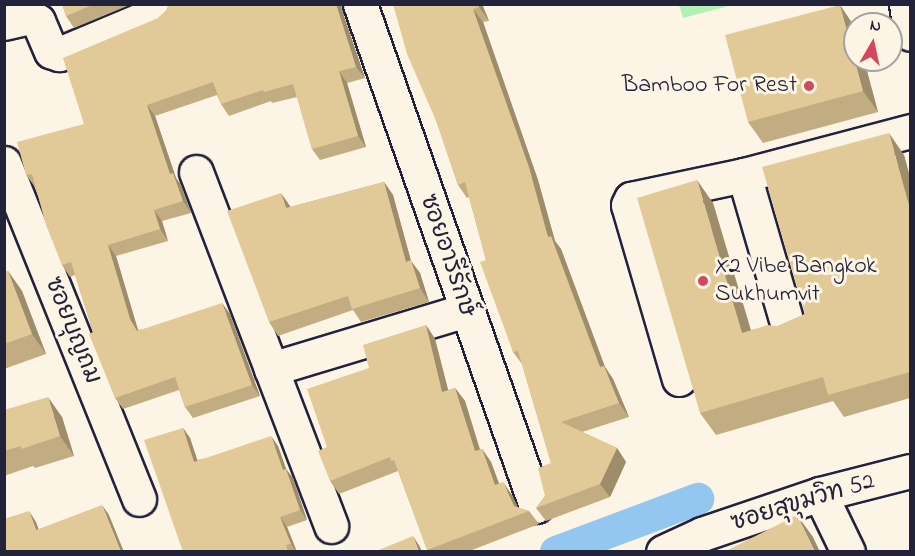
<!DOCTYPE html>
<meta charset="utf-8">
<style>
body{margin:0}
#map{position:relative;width:915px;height:556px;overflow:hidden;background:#fcf5e5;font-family:"Indie Flower","Playpen Sans Thai",sans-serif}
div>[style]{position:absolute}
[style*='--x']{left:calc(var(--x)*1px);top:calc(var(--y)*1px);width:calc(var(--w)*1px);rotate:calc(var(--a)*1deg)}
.green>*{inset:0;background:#b3f0b5}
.canal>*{height:32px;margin:-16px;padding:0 16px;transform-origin:16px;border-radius:16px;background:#93c7f0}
.roads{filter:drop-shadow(2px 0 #22223b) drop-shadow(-2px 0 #22223b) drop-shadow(0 2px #22223b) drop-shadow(0 -2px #22223b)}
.minor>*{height:33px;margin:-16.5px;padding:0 16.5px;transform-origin:16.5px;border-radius:16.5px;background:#fcf5e5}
.wall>*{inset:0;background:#c2ad83}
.shaded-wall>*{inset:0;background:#9e8d6a}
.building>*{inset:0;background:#e2c998}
.dots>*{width:16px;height:16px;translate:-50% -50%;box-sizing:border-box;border:3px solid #fcf5e5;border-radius:50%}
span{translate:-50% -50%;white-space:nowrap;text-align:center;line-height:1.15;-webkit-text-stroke:6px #fcf5e5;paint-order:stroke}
.poi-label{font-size:24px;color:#22223b}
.right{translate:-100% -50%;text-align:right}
.left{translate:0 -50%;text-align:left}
.street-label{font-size:24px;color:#22223b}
.frame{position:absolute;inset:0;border:6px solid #22223b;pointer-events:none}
.north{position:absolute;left:843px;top:12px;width:60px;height:60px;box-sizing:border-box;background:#fcf5e5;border:2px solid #a5a1a1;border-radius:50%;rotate:9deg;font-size:16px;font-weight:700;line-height:24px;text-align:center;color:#22223b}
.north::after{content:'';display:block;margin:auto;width:21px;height:27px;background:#d1495b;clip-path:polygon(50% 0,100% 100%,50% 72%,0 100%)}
</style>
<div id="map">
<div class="green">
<i style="clip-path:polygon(679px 5px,679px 4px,732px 5px,683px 18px)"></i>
</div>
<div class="canal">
<i style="--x:556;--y:552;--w:152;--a:-20.5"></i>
</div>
<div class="roads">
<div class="minor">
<i style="--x:360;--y:4;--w:532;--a:70.68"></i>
<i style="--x:906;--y:4;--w:30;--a:82"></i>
<i style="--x:4;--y:23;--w:27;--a:-13"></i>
<i style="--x:30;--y:17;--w:9;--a:27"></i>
<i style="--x:38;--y:21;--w:33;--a:67"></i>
<i style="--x:51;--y:51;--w:9;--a:21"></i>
<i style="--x:59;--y:54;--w:108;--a:-22.8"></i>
<i style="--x:4;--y:163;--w:362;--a:68.1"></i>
<i style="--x:196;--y:172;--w:379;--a:69.1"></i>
<i style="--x:744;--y:175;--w:161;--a:73.8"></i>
<i style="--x:271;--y:369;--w:204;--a:-16.8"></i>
<i style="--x:679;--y:379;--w:181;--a:-106.3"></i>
<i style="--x:628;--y:205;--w:7;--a:-63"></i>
<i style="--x:631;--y:199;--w:116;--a:-12"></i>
<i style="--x:744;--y:175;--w:172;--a:-14.8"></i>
<i style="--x:820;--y:494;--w:64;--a:64.2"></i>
<i style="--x:663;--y:552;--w:43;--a:-24.8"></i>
<i style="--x:702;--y:534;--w:125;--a:-18.7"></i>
<i style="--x:820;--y:494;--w:93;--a:-14.3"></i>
</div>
</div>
<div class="wall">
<i style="clip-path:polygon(62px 4px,132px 4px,74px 28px,66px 16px)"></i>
<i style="clip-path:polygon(169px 4px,341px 4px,342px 10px,365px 78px,347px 83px,366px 147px,320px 160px,312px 149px,297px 97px,272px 103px,271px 101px,229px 116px,221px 104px,217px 95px,155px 116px,176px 178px,181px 185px,191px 213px,162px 221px,168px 241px,116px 256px,138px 330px,230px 314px,260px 396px,193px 418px,185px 407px,179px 390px,123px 409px,115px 398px,93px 332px,75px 275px,70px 277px,62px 265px,35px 187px,26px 175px,84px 124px,158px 18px,166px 11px)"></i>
<i style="clip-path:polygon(393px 4px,482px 4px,489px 21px,483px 22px,538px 180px,555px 241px,561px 249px,605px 367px,613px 379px,629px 417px,582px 432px,617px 448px,626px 462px,610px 497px,546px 521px,536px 508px,545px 496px,551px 463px,522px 364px,513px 352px,486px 260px,469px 197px,467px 198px,458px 185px,437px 123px)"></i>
<i style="clip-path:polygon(840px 5px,854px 26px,855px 60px,864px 60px,878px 112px,763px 143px,748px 122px)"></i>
<i style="clip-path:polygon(904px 155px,910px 177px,910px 398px,844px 417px,833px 401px,716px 435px,700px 413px,713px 203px,751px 330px,778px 326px,805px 314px)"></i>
<i style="clip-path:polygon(384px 182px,393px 195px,411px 261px,420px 273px,429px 302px,361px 322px,353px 310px,278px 336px,269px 322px,290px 207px)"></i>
<i style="clip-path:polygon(8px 271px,22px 291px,46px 354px,4px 369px,4px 272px)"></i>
<i style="clip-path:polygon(426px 325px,435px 339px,448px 390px,455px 388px,465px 401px,480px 449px,482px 449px,491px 462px,499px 483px,512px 495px,518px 508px,529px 511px,539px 524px,467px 552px,428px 552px,398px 471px,339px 494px,330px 481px,327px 447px)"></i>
<i style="clip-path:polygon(4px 410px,62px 417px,74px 456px,35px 468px,33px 466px,4px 476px)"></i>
<i style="clip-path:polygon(183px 428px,190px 438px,197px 460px,278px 446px,286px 469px,293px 478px,307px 520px,287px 527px,297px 552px,183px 552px)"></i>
</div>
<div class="shaded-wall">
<i style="clip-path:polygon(336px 4px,341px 4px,342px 10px,365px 78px,356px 67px)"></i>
<i style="clip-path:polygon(478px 4px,482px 4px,489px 21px,479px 7px)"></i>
<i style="clip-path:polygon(840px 5px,854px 26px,855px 60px,864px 60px,878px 112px,863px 91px)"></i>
<i style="clip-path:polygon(473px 9px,483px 22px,538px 180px,555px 241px,561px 249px,605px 367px,613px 379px,629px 417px,619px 403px,600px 367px,548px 237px)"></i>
<i style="clip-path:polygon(339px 71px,347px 83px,366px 147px,358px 136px)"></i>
<i style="clip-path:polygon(147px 105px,155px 116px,176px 178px,181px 185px,191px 213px,183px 201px,170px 174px)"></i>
<i style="clip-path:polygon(889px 133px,904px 155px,910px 177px,910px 209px)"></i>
<i style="clip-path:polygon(697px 180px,713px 203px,758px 355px,742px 333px)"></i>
<i style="clip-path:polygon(384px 182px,393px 195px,411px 261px,420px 273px,429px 302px,420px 288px,406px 262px)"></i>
<i style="clip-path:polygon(281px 193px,290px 206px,295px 222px,286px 208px)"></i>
<i style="clip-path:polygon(154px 210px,162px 221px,168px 241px,160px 229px)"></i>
<i style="clip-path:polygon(108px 245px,116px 256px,138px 330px,137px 331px,130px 319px)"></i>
<i style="clip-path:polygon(8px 271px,22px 291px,46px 354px,32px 334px)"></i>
<i style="clip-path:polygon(222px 303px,230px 314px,260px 396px,252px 385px)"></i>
<i style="clip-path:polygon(426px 325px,435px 339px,452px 405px,442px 392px)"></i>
<i style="clip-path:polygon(455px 388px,465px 401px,484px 464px,475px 451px)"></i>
<i style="clip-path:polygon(48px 397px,62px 417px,74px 456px,60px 436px)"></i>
<i style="clip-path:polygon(183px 428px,190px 438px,201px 471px,194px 462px)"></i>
<i style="clip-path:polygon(271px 436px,278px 446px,290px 480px,283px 470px)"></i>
<i style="clip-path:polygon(617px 448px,626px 462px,610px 497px,600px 484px)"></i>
<i style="clip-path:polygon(482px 449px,491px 462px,504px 498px,495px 485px)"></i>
<i style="clip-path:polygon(286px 469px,293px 478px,307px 520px,300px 510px)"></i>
<i style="clip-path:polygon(503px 482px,512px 495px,521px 514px,514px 506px)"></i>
<i style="clip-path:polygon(102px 505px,109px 515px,124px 552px,121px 552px)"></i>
<i style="clip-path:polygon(29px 511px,36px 522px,43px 541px,36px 530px)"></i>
<i style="clip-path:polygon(797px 515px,813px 537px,820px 552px,815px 552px)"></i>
<i style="clip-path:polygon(280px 517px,287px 527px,297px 552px,291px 544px)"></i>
<i style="clip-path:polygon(413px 536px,420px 547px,422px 552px,419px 552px)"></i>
</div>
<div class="building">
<i style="clip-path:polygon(62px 4px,95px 4px,66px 16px)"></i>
<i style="clip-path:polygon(169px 4px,336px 4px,356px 67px,339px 71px,358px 136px,312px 149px,293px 84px,264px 92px,263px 90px,221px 104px,213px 82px,147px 105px,170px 174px,173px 173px,183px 201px,154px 210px,160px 229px,108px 245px,130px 319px,137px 331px,222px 303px,252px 385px,185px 407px,175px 377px,115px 398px,89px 334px,93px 332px,71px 262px,62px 265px,46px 225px,32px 174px,26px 175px,17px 142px,84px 124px,63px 58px,158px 18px,166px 11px)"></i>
<i style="clip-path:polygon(393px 4px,478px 4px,479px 7px,473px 9px,529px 167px,548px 237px,551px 236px,600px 367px,604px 366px,619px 403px,561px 422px,617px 448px,600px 484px,536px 508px,545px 496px,538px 468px,551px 463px,518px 351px,513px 352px,480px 262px,486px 260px,465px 182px,458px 185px,437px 123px,407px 54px)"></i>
<i style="clip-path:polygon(840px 5px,863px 91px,748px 122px,725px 35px)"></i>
<i style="clip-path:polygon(889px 133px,910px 209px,910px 372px,828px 395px,823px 377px,700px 413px,637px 198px,697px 180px,742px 333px,768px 325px,778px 326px,805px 314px,762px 167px)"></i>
<i style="clip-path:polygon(384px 182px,406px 262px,411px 260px,420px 288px,352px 309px,348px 296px,269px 322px,227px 211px,281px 193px,286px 208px)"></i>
<i style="clip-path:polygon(8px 271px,32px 334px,4px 344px,4px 272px)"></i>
<i style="clip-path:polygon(426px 325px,442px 392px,455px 388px,475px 451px,482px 449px,495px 485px,503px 482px,514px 506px,529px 511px,427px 550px,394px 460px,391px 461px,390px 457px,330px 481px,318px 451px,327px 447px,307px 389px,369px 368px,363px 345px)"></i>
<i style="clip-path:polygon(48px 397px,60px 436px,21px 449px,21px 446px,4px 451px,4px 410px)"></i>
<i style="clip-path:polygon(183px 428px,194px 462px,271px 436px,283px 470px,286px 469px,300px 510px,280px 517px,291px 544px,286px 545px,288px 552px,183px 552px,144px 440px)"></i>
<i style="clip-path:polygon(102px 505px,121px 552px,77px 552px,77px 550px,73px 552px,4px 552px,4px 519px,29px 511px,36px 530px)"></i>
<i style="clip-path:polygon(797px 515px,815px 552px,724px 552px)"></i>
<i style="clip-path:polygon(413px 536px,419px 552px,374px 552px)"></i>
</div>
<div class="dots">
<i style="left:809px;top:86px;background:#d1495b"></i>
<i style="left:703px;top:281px;background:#d1495b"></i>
</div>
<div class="poi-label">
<span class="right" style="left:797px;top:86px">Bamboo For Rest</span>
<span class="left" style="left:715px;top:281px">X2 Vibe Bangkok<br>Sukhumvit</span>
</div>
<div class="street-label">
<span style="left:447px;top:256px;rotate:71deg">ซอยอารีรักษ์</span>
<span style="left:72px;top:331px;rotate:68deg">ซอยบุญถม</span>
<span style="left:803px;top:503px;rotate:-17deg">ซอยสุขุมวิท 52</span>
</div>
<div class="frame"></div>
<div class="north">N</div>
</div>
